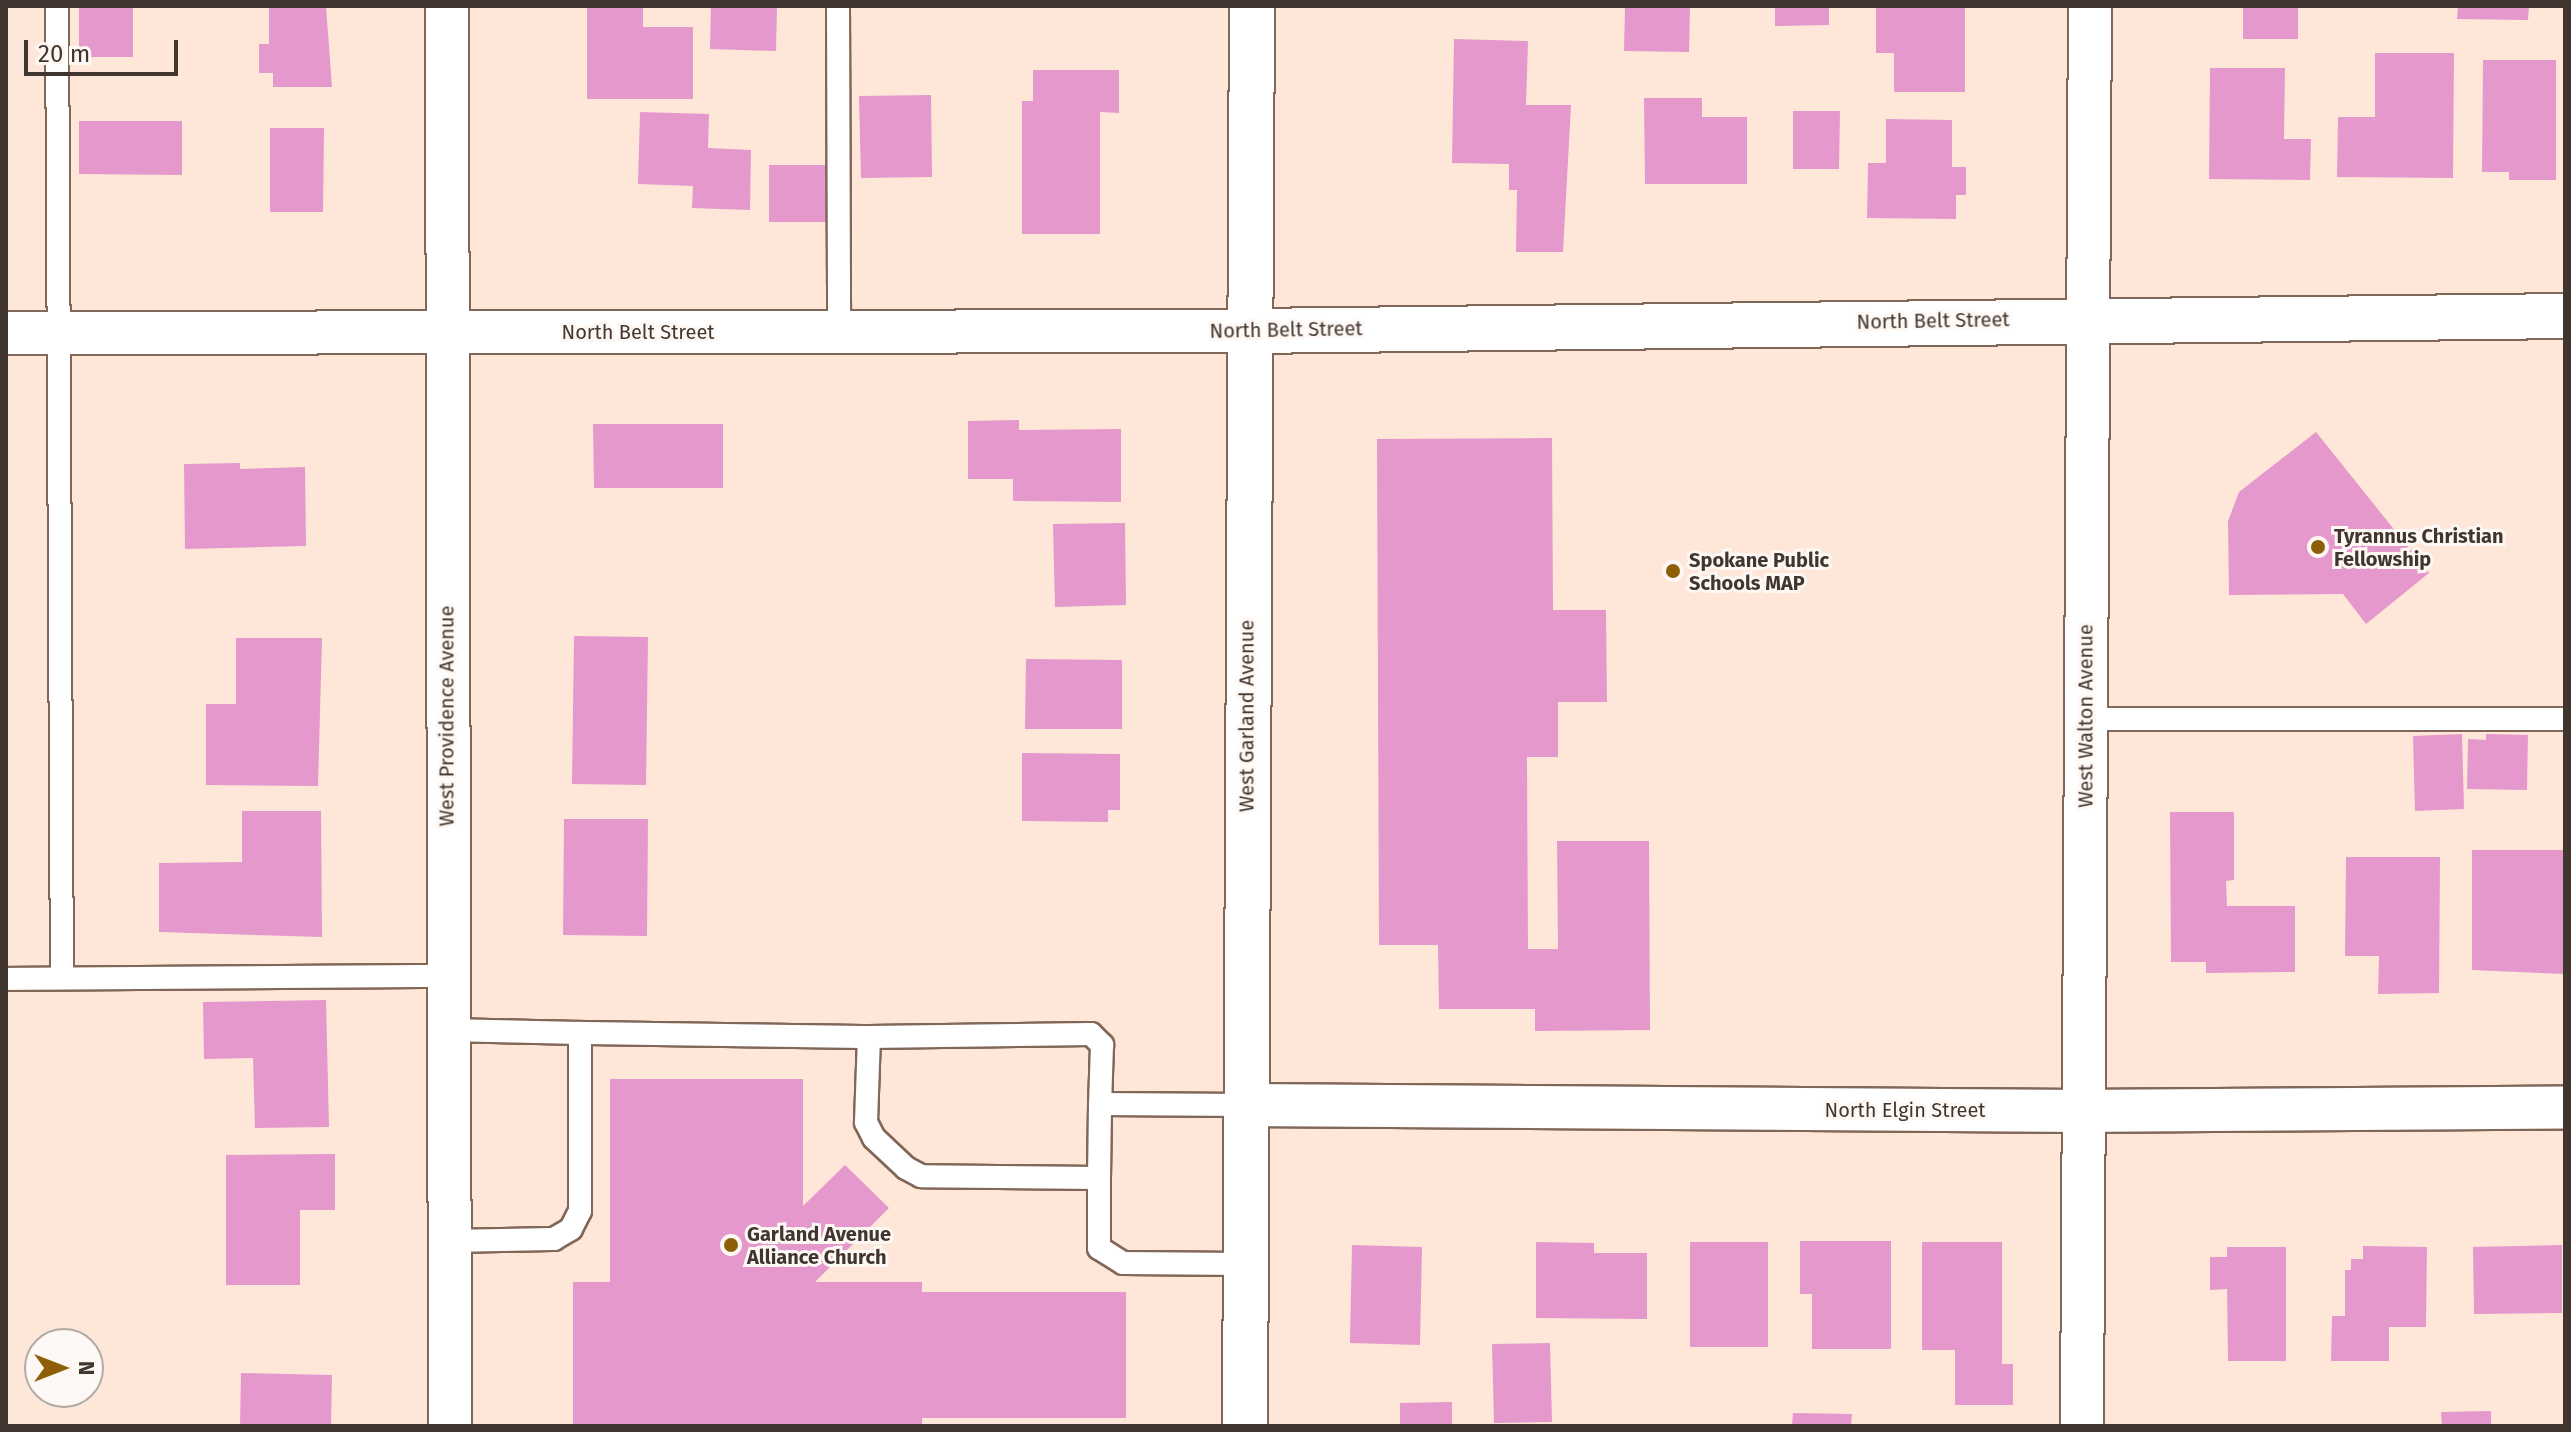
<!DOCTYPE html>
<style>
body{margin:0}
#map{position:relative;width:2571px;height:1432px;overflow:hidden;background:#fee7d8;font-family:"Fira Sans",sans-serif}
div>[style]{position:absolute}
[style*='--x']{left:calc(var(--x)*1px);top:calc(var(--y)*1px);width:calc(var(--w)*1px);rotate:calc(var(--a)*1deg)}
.building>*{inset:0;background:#e598cb}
.roads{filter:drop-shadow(2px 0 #816758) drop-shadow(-2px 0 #816758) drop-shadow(0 2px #816758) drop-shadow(0 -2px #816758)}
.lane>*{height:22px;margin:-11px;padding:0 11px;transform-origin:11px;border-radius:11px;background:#fff}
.street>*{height:42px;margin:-21px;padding:0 21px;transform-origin:21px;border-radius:21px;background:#fff}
.secondary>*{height:44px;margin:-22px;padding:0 22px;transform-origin:22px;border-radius:22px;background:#fff}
.dots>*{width:22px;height:22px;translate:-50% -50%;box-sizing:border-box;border:4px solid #fef8f4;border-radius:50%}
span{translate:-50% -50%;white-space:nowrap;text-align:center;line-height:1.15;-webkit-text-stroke:6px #fef8f4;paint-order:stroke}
.street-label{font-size:20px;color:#41352f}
.poi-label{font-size:20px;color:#41352f;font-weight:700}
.left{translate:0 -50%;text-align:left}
.frame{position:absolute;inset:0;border:8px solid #41352f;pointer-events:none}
.north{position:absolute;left:24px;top:1328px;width:80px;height:80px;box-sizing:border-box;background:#fef8f4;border:2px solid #b2aaa5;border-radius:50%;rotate:90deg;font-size:22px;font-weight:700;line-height:32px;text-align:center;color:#41352f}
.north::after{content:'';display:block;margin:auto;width:28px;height:36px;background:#8e5f09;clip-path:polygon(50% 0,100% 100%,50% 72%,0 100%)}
.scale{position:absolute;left:24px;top:40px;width:154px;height:36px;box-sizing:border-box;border:4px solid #41352f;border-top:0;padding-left:10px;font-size:24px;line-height:28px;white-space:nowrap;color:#41352f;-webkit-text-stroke:6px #fef8f4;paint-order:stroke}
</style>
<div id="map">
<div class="building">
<i style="clip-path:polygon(79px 6px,133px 6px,133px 57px,79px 57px)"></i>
<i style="clip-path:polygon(269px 6px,326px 6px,332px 87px,273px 87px,273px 73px,259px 73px,259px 44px,269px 44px)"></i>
<i style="clip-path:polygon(587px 6px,643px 6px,643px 27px,693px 27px,693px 99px,587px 99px)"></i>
<i style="clip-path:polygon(711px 6px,777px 6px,776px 51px,710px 49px)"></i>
<i style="clip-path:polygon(1625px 6px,1690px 6px,1689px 52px,1624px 51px)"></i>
<i style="clip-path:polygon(1775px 6px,1829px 6px,1829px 25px,1775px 26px)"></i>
<i style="clip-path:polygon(1876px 6px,1965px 6px,1965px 92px,1894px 92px,1894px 53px,1876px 53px)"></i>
<i style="clip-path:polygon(2243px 6px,2298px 6px,2298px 39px,2243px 39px)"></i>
<i style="clip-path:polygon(2458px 6px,2529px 6px,2528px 20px,2457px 19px)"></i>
<i style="clip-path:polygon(1454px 39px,1528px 41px,1526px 105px,1571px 105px,1563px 252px,1516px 252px,1517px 190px,1509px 190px,1509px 164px,1452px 163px)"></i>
<i style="clip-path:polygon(2375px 53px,2454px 53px,2453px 178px,2337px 177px,2338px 117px,2375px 117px)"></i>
<i style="clip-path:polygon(2483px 60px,2556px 60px,2556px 180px,2509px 180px,2509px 172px,2482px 172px)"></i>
<i style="clip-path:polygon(2210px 68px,2285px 68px,2284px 139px,2311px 139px,2310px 180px,2209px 179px)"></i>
<i style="clip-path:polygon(1033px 70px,1119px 70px,1119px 113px,1100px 112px,1100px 234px,1022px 234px,1022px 101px,1033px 101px)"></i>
<i style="clip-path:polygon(931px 95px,932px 177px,861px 178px,859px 96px)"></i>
<i style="clip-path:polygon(1644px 98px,1702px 98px,1702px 117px,1747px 117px,1747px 184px,1645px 184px)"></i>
<i style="clip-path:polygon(1793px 111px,1840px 111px,1839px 169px,1793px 169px)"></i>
<i style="clip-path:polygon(640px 112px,709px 114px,708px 148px,751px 150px,750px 210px,692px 208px,693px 186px,638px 184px)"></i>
<i style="clip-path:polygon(1886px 119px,1952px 120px,1952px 167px,1966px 167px,1966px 195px,1956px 195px,1956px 219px,1867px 218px,1868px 163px,1886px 163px)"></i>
<i style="clip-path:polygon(79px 121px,182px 121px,182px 175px,79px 174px)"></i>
<i style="clip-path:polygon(270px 128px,324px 128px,323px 212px,270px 212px)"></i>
<i style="clip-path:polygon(769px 165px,829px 165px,829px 222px,769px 222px)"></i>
<i style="clip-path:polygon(1019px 420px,1019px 430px,1121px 429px,1121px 502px,1013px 501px,1013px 479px,968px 479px,968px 421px)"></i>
<i style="clip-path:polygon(593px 424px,723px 424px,723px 488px,594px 488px)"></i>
<i style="clip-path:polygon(2316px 432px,2429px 573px,2366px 624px,2343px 594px,2229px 595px,2228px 521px,2239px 492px)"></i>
<i style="clip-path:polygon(1552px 438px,1553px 610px,1606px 610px,1607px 702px,1558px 702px,1558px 757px,1527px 757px,1528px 949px,1558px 949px,1557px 841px,1649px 841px,1650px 1030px,1535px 1031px,1535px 1009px,1439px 1009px,1438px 945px,1379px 945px,1377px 439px)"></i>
<i style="clip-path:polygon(240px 463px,240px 469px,305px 467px,306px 546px,185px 549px,184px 464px)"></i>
<i style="clip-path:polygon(1125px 523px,1126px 605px,1055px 607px,1053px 524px)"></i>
<i style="clip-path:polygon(574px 636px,648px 637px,646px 785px,572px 784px)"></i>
<i style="clip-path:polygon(236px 638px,322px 638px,318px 786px,206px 785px,206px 704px,236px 704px)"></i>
<i style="clip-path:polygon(1026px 659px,1122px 660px,1122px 729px,1025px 729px)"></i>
<i style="clip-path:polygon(2462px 734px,2464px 809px,2415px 811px,2413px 736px)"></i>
<i style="clip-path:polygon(2486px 734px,2528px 735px,2527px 790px,2467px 789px,2468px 739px,2486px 740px)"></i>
<i style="clip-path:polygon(1022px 753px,1120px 754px,1120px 810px,1108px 810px,1108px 822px,1022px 821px)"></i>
<i style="clip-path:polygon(242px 811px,321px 811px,322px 937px,159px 932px,159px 863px,242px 862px)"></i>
<i style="clip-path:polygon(2170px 812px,2234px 812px,2234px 880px,2226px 881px,2227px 906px,2295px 906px,2295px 972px,2206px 973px,2206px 962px,2171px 962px)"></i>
<i style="clip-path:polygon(564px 819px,648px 819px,647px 936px,563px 935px)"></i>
<i style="clip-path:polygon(2472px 850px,2565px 850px,2565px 974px,2472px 970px)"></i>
<i style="clip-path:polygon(2346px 857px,2440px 857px,2439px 993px,2378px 994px,2379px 956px,2345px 956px)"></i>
<i style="clip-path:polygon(326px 1000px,329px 1127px,255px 1128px,253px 1058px,204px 1059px,203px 1002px)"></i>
<i style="clip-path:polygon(610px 1079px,803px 1079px,803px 1206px,845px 1165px,889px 1208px,815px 1282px,922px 1282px,922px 1292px,1126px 1292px,1126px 1418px,922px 1418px,922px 1426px,573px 1426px,573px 1282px,610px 1282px)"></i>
<i style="clip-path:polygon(335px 1154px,335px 1210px,300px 1210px,300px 1285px,226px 1285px,226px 1155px)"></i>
<i style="clip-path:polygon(1800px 1241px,1891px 1241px,1891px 1349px,1812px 1349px,1812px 1294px,1800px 1294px)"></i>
<i style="clip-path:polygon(1536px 1242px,1594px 1243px,1594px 1253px,1647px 1253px,1647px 1319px,1536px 1318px)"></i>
<i style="clip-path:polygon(1690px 1242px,1768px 1242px,1768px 1347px,1690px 1347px)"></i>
<i style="clip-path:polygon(1922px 1242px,2002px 1242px,2002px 1364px,2013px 1364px,2013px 1405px,1955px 1405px,1955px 1350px,1922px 1350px)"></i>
<i style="clip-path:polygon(1352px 1245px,1422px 1247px,1420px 1345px,1350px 1343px)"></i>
<i style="clip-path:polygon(2562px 1245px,2562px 1313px,2474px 1314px,2473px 1247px)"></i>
<i style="clip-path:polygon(2363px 1246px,2427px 1247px,2426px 1327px,2389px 1327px,2389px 1361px,2331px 1361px,2332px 1316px,2345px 1316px,2345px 1270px,2351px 1270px,2351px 1259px,2363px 1259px)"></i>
<i style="clip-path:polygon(2227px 1247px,2286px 1247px,2286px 1361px,2228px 1361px,2227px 1289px,2210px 1290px,2210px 1257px,2227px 1257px)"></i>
<i style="clip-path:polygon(1550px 1343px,1552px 1422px,1494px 1423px,1492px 1344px)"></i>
<i style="clip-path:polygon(241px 1373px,332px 1375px,331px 1426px,240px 1426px)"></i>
<i style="clip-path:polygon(1452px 1402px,1452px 1426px,1400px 1426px,1400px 1403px)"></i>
<i style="clip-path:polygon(2491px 1411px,2491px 1426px,2442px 1426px,2441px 1412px)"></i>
<i style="clip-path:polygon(1793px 1413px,1852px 1414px,1851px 1426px,1792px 1426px)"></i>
</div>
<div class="roads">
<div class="lane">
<i style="--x:57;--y:6;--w:972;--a:89.71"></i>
<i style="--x:838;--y:6;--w:325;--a:89.8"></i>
<i style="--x:2087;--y:719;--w:478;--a:0"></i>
<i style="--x:6;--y:979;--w:441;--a:-0.4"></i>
<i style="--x:447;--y:1030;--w:133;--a:1.3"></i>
<i style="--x:580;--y:1033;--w:178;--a:90"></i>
<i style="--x:580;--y:1211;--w:20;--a:117"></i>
<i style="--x:571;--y:1229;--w:20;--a:150"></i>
<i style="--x:554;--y:1239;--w:105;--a:178.9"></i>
<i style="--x:580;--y:1033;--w:289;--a:0.8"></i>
<i style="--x:1099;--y:1178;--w:178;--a:-179.4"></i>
<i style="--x:921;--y:1176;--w:17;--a:-152"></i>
<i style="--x:906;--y:1168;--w:44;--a:-136.8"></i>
<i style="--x:874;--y:1138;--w:18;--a:-117"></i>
<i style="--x:866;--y:1122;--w:85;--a:-88"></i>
<i style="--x:869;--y:1037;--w:222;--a:-0.8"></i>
<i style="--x:1091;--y:1034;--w:16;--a:45"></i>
<i style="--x:1102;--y:1045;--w:59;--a:91.9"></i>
<i style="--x:1245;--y:1264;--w:122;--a:-179.5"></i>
<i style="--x:1123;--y:1263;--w:28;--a:-148"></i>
<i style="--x:1099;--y:1248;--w:70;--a:-90"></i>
<i style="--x:1099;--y:1178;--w:74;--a:-89.2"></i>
<i style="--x:1100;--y:1104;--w:146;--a:0.4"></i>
</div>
<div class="street">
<i style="--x:447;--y:6;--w:1420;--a:89.88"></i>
<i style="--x:6;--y:333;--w:1242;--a:-0.09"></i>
<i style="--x:1246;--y:1105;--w:835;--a:0.41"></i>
<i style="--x:2081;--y:1111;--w:484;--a:-0.4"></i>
<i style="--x:2082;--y:1426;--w:1420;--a:-89.68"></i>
</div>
<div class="secondary">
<i style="--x:1248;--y:331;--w:1317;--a:-0.65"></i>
<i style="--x:1245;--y:1426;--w:1420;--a:-89.72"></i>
</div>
</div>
<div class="dots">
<i style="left:2318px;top:547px;background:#8e5f09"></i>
<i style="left:1673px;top:571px;background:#8e5f09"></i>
<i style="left:731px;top:1245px;background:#8e5f09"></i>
</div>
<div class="street-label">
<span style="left:1933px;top:321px;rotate:-1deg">North Belt Street</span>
<span style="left:1286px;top:330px;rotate:-1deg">North Belt Street</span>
<span style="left:638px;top:332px">North Belt Street</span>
<span style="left:447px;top:716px;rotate:-90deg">West Providence Avenue</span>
<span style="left:1247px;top:716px;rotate:-90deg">West Garland Avenue</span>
<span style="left:2086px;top:716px;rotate:-90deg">West Walton Avenue</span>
<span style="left:1905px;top:1110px">North Elgin Street</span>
</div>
<div class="poi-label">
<span class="left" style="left:2334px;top:548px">Tyrannus Christian<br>Fellowship</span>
<span class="left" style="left:1689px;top:572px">Spokane Public<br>Schools MAP</span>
<span class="left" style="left:747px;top:1246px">Garland Avenue<br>Alliance Church</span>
</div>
<div class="frame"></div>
<div class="north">N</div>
<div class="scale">20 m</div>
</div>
